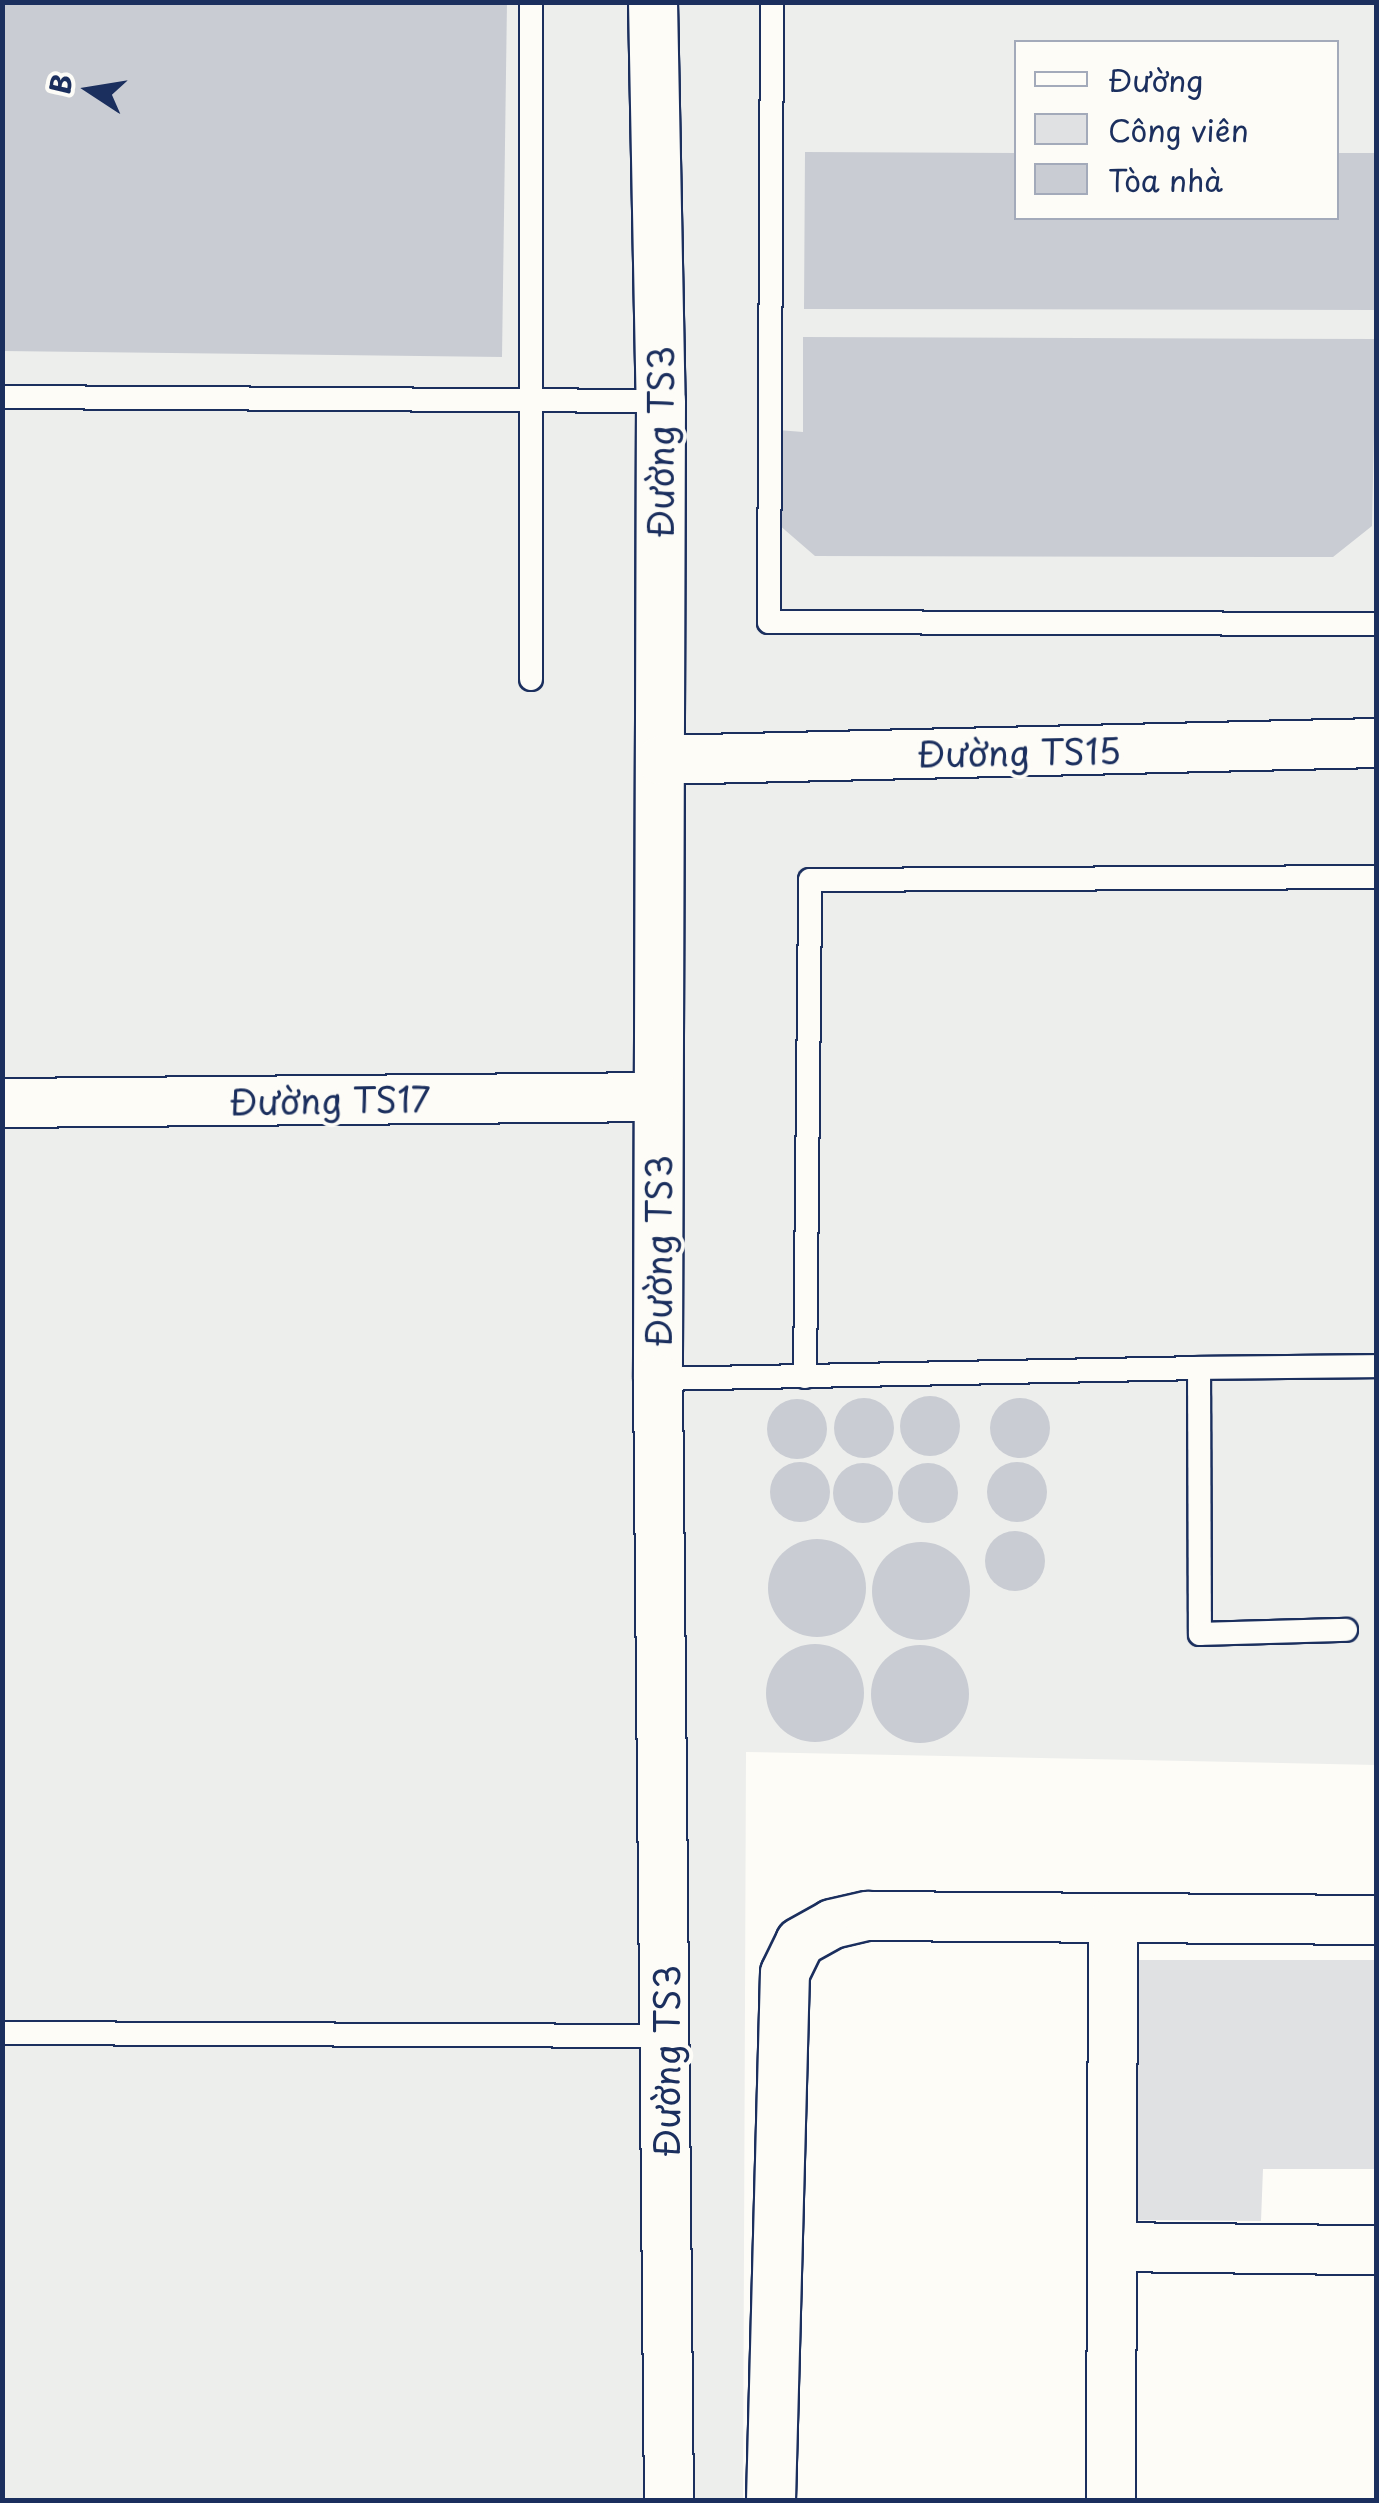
<!DOCTYPE html>
<meta charset="utf-8">
<style>
body{margin:0}
#map{position:relative;width:1379px;height:2503px;overflow:hidden;background:#fdfcf7;font-family:"Playpen Sans",sans-serif}
div>[style]{position:absolute}
[style*='--x']{left:calc(var(--x)*1px);top:calc(var(--y)*1px);width:calc(var(--w)*1px);rotate:calc(var(--a)*1deg)}
.built>*{inset:0;background:#edeeec}
.green>*{inset:0;background:#e0e1e3}
.building>*{inset:0;background:#c9ccd3}
.round{border-radius:50%}
.roads{filter:drop-shadow(2px 0 #1b2f5e) drop-shadow(-2px 0 #1b2f5e) drop-shadow(0 2px #1b2f5e) drop-shadow(0 -2px #1b2f5e)}
.lane>*{height:22px;margin:-11px;padding:0 11px;transform-origin:11px;border-radius:11px;background:#fdfcf7}
.street>*{height:48px;margin:-24px;padding:0 24px;transform-origin:24px;border-radius:24px;background:#fdfcf7}
span{translate:-50% -50%;white-space:nowrap;text-align:center;line-height:1.15;-webkit-text-stroke:8px #fdfcf7;paint-order:stroke}
.street-label{font-size:35px;color:#1b2f5e}
.frame{position:absolute;inset:0;border:5px solid #1b2f5e;pointer-events:none}
.legend{position:absolute;left:1014px;top:40px;width:325px;height:180px;box-sizing:border-box;background:#fdfcf7;border:2px solid #a3aaba;margin:0;padding:12px 18px;list-style:none;font-size:30px;color:#1b2f5e}
.legend li{display:flex;align-items:center;gap:20px;height:50px}
.legend b{width:50px;border:2px solid #a3aaba}
.north{position:absolute;left:40px;top:40px;width:100px;height:100px;-webkit-text-stroke:8px #fdfcf7;paint-order:stroke;rotate:282deg;font-size:28px;font-weight:700;line-height:40px;text-align:center;color:#1b2f5e}
.north::after{content:'';display:block;margin:auto;width:35px;height:45px;background:#1b2f5e;clip-path:polygon(50% 0,100% 100%,50% 72%,0 100%)}
</style>
<div id="map">
<div class="built">
<i style="clip-path:polygon(evenodd,3px 3px,1376px 3px,1376px 1765px,746px 1752px,743px 2500px,3px 2500px,3px 3px,1016px 42px,1336px 42px,1336px 218px,1016px 218px,1016px 42px)"></i>
</div>
<div class="green">
<i style="clip-path:polygon(1135px 1960px,1376px 1960px,1376px 2169px,1263px 2169px,1261px 2221px,1132px 2220px)"></i>
</div>
<div class="building">
<i style="clip-path:polygon(2px 2px,507px 2px,502px 357px,2px 351px)"></i>
<i style="clip-path:polygon(805px 152px,1016px 153px,1016px 218px,1336px 218px,1336px 153px,1376px 153px,1376px 310px,804px 309px)"></i>
<i style="clip-path:polygon(803px 337px,1376px 339px,1372px 526px,1333px 557px,815px 556px,778px 524px,778px 430px,803px 432px)"></i>
<i class="round" style="left:900px;top:1396px;width:60px;height:60px"></i>
<i class="round" style="left:990px;top:1398px;width:60px;height:60px"></i>
<i class="round" style="left:834px;top:1398px;width:60px;height:60px"></i>
<i class="round" style="left:767px;top:1399px;width:60px;height:60px"></i>
<i class="round" style="left:987px;top:1462px;width:60px;height:60px"></i>
<i class="round" style="left:770px;top:1462px;width:60px;height:60px"></i>
<i class="round" style="left:833px;top:1463px;width:60px;height:60px"></i>
<i class="round" style="left:898px;top:1463px;width:60px;height:60px"></i>
<i class="round" style="left:985px;top:1531px;width:60px;height:60px"></i>
<i class="round" style="left:768px;top:1539px;width:98px;height:98px"></i>
<i class="round" style="left:872px;top:1542px;width:98px;height:98px"></i>
<i class="round" style="left:766px;top:1644px;width:98px;height:98px"></i>
<i class="round" style="left:871px;top:1645px;width:98px;height:98px"></i>
</div>
<div class="roads">
<div class="lane">
<i style="--x:772;--y:2;--w:620;--a:90.28"></i>
<i style="--x:769;--y:622;--w:607;--a:0.19"></i>
<i style="--x:2;--y:397;--w:659;--a:0.35"></i>
<i style="--x:531;--y:679;--w:677;--a:-90"></i>
<i style="--x:1199;--y:1368;--w:177;--a:-0.6"></i>
<i style="--x:805;--y:1377;--w:497;--a:-89.4"></i>
<i style="--x:810;--y:880;--w:566;--a:-0.3"></i>
<i style="--x:658;--y:1379;--w:541;--a:-1.16"></i>
<i style="--x:1199;--y:1368;--w:266;--a:89.8"></i>
<i style="--x:1200;--y:1634;--w:146;--a:-1.6"></i>
<i style="--x:2;--y:2033;--w:664;--a:0.26"></i>
</div>
<div class="street">
<i style="--x:653;--y:2;--w:399;--a:88.9"></i>
<i style="--x:661;--y:401;--w:978;--a:90.18"></i>
<i style="--x:658;--y:1379;--w:1121;--a:89.44"></i>
<i style="--x:661;--y:760;--w:715;--a:-1.36"></i>
<i style="--x:2;--y:1103;--w:656;--a:-0.52"></i>
<i style="--x:1112;--y:2247;--w:264;--a:0.7"></i>
<i style="--x:771;--y:2500;--w:527;--a:-88.48"></i>
<i style="--x:785;--y:1973;--w:34;--a:-64"></i>
<i style="--x:800;--y:1942;--w:37;--a:-29"></i>
<i style="--x:832;--y:1924;--w:37;--a:-13"></i>
<i style="--x:868;--y:1916;--w:508;--a:0.45"></i>
<i style="--x:1111;--y:2500;--w:579;--a:-89.8"></i>
</div>
</div>
<div class="street-label">
<span style="left:660px;top:442px;rotate:-90deg">Đường TS3</span>
<span style="left:1019px;top:752px;rotate:-1deg">Đường TS15</span>
<span style="left:330px;top:1100px;rotate:-1deg">Đường TS17</span>
<span style="left:658px;top:1251px;rotate:-90deg">Đường TS3</span>
<span style="left:666px;top:2061px;rotate:-90deg">Đường TS3</span>
</div>
<div class="frame"></div>
<ul class="legend">
<li><b style="height:12px;background:#fdfcf7"></b>Đường</li>
<li><b style="height:28px;background:#e0e1e3"></b>Công viên</li>
<li><b style="height:28px;background:#c9ccd3"></b>Tòa nhà</li>
</ul>
<div class="north">B</div>
</div>
